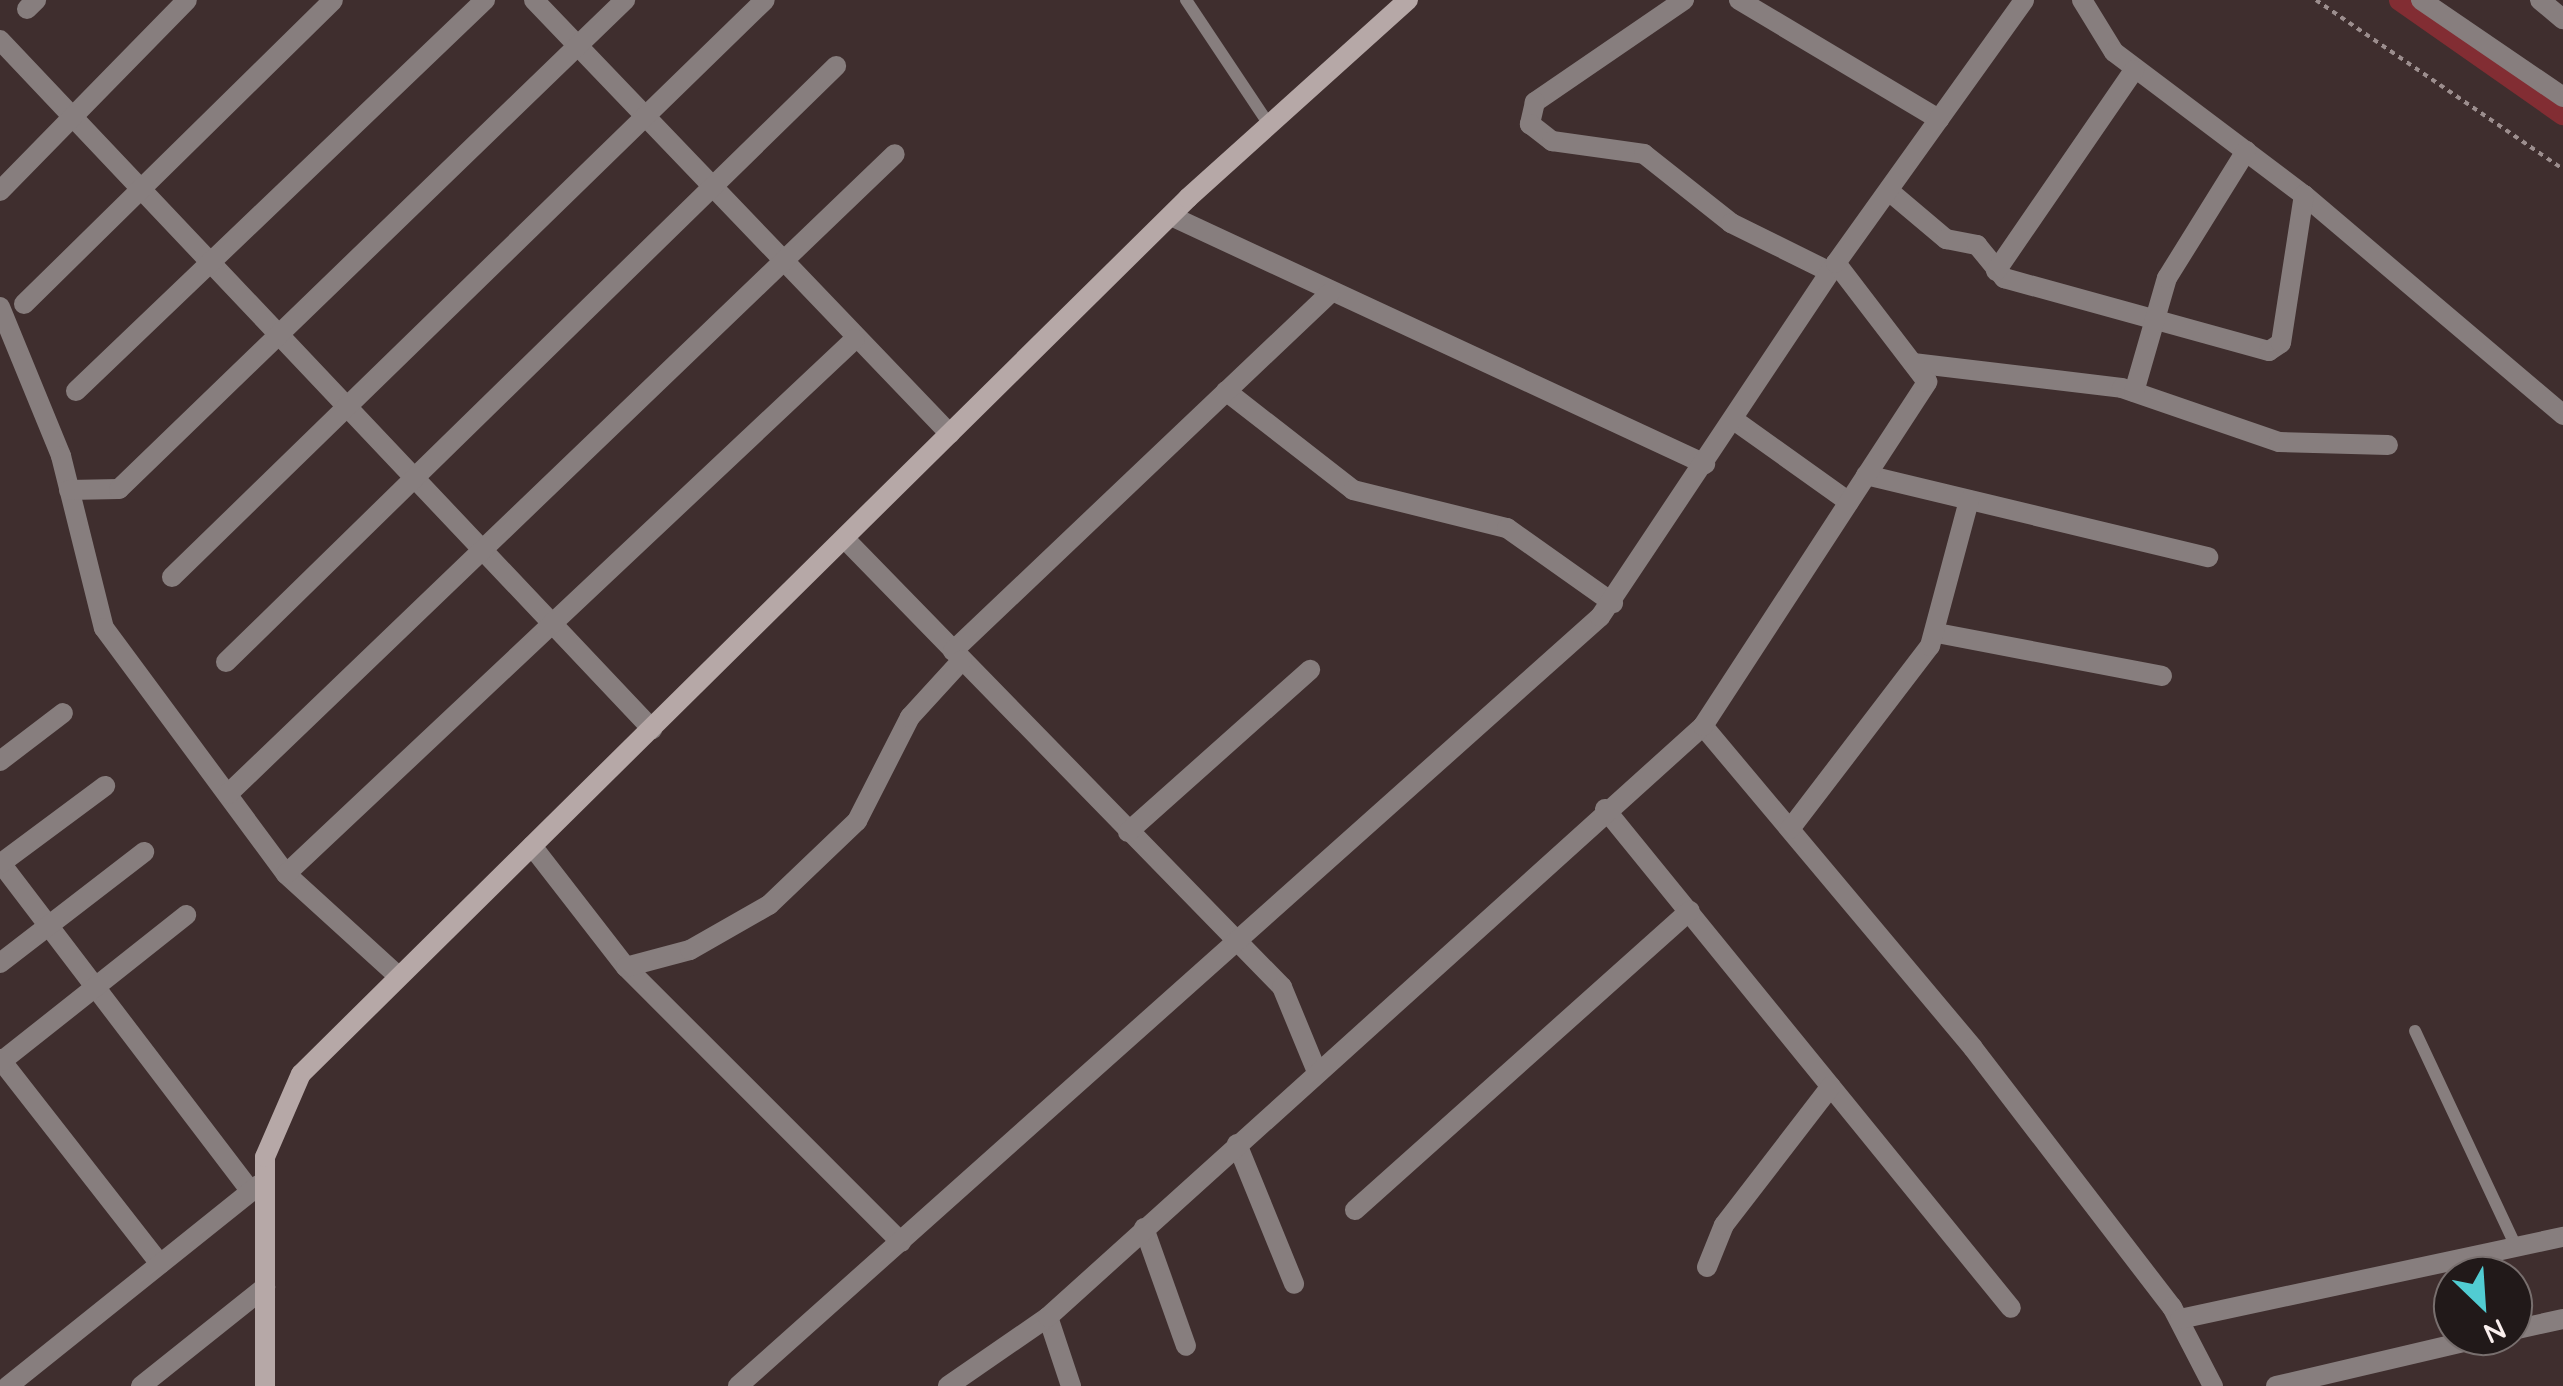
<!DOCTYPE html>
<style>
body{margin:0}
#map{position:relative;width:2563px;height:1386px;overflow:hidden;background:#3f2e2e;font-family:Quicksand,sans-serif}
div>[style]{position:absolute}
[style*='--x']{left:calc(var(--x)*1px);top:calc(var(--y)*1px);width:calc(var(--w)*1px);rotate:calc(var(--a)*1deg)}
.canal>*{height:22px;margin:-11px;padding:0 11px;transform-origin:11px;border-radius:11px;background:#822d33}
.path>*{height:4px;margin-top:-2px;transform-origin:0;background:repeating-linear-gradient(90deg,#9c8e8e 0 5px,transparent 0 10px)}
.lane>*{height:12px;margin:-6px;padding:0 6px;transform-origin:6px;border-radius:6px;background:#877e7e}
.street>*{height:20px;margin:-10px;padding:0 10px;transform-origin:10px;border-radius:10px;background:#877e7e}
.secondary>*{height:20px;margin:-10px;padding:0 10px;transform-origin:10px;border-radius:10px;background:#b6a8a7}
span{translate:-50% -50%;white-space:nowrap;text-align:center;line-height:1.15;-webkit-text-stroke:8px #211919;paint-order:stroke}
.north{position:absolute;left:2433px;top:1256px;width:100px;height:100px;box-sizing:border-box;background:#211919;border:2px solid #786f6e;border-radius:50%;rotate:155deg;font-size:28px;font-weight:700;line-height:40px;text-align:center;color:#faefee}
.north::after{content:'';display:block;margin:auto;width:35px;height:45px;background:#51ccd2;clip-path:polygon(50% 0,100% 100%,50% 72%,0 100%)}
</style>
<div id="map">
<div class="canal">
<i style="--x:2400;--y:0;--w:199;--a:35"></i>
</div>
<div class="path">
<i style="--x:2316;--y:0;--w:299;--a:34.4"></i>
</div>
<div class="lane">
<i style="--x:1186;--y:0;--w:148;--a:56.3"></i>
<i style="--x:2415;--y:1031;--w:238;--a:64.9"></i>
</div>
<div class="street">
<i style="--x:534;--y:0;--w:601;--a:46.21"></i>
<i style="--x:1684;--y:0;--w:181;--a:145.6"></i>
<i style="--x:1535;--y:102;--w:23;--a:103"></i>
<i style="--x:1530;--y:124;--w:28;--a:38"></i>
<i style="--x:1552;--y:141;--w:93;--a:8"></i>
<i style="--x:1644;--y:154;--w:111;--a:38.4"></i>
<i style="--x:1731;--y:223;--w:110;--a:26.3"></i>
<i style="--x:1739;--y:0;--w:233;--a:30.8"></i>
<i style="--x:2082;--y:0;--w:61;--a:58.4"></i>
<i style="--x:2114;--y:52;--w:238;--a:37"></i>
<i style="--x:2304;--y:195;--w:340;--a:40.3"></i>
<i style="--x:2421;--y:0;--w:172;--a:34.3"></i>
<i style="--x:2540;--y:0;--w:30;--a:40"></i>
<i style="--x:27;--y:9;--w:13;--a:-45"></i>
<i style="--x:0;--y:40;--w:949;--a:46.58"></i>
<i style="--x:0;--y:191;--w:267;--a:-45.6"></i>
<i style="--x:1889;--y:191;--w:75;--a:40.1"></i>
<i style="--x:1946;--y:239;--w:32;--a:11"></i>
<i style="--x:1977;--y:245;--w:43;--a:50.7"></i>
<i style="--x:2004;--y:278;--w:275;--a:15.4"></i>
<i style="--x:2269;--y:351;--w:14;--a:-34"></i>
<i style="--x:2281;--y:343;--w:150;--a:-81.2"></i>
<i style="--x:1171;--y:216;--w:589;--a:24.91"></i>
<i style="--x:1996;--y:271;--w:244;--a:-55.5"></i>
<i style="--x:24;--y:304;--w:433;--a:-44.5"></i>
<i style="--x:0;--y:307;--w:161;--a:67.7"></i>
<i style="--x:61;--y:456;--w:177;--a:76"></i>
<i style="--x:104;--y:628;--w:306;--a:53.5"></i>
<i style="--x:286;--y:874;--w:151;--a:42.3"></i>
<i style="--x:1913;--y:363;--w:210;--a:6.8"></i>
<i style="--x:2122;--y:388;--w:166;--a:19"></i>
<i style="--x:2279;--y:442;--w:109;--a:1.6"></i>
<i style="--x:76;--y:391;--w:566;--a:-43.71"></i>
<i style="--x:1226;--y:391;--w:161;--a:37.9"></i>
<i style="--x:1353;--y:490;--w:159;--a:13.9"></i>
<i style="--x:1507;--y:528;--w:130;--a:35.3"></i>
<i style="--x:2134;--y:392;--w:119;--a:-73.9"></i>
<i style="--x:2167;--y:278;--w:150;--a:-58.1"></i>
<i style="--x:1734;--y:420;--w:141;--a:35.5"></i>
<i style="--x:1866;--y:475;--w:352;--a:13.5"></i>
<i style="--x:69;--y:490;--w:50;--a:-1.1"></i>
<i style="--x:119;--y:489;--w:704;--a:-44.02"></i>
<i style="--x:845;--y:539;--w:626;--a:45.71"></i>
<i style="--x:1282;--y:987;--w:92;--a:67.6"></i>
<i style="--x:172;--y:577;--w:827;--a:-44.22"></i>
<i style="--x:1937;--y:633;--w:229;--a:10.8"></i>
<i style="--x:953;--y:651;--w:520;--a:-43.52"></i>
<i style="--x:226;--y:662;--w:853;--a:-44.33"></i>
<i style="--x:1703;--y:726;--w:420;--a:50"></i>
<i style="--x:1973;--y:1048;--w:327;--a:52.5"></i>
<i style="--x:2172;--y:1307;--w:89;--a:62.6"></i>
<i style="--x:0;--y:761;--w:79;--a:-37.3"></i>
<i style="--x:228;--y:794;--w:924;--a:-43.82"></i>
<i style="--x:1605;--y:809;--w:643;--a:50.87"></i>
<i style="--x:1790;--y:829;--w:230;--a:-52.6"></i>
<i style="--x:1930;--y:646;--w:151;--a:-75"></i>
<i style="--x:1128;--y:832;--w:244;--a:-41.7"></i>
<i style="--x:532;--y:846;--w:153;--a:52.2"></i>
<i style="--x:626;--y:967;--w:389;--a:45"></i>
<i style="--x:0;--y:862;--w:414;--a:52.7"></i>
<i style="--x:0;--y:864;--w:131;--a:-36.6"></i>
<i style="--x:286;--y:874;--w:781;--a:-43.24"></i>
<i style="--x:0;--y:963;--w:182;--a:-37.6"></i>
<i style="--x:626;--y:967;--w:66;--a:-14.9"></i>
<i style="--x:690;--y:950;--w:91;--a:-29.7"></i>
<i style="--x:769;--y:905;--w:122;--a:-43.7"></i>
<i style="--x:857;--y:821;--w:117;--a:-63"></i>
<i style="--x:910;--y:717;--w:77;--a:-47.6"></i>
<i style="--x:0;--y:1059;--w:260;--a:52"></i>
<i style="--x:2;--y:1061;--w:235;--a:-38.4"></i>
<i style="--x:1237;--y:1144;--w:151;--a:67.8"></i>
<i style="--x:1355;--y:1210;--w:449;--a:-41.8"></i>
<i style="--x:1144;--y:1228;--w:125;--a:70.4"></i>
<i style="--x:1707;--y:1267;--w:45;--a:-68"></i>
<i style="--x:1724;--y:1225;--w:175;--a:-52.4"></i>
<i style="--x:1048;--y:1317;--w:73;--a:71.6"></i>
<i style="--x:2180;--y:1319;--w:392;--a:-12.1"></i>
<i style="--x:2513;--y:1330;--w:51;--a:-12.4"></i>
<i style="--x:8;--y:1386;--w:322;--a:-38.7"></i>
<i style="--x:141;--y:1386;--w:159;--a:-38.6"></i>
<i style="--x:738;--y:1386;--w:1155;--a:-41.74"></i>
<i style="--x:1600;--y:617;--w:425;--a:-56.3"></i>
<i style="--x:948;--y:1386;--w:121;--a:-34.6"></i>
<i style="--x:1048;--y:1317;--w:882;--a:-42.06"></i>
<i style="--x:1703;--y:726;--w:411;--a:-56.9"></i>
<i style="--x:1927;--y:382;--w:150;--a:-127.4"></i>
<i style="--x:1836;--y:263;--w:323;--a:-54.4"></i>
<i style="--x:2276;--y:1386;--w:219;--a:-13.2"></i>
</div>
<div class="secondary">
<i style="--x:265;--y:1386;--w:229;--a:-90"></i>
<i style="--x:265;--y:1157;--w:90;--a:-66.6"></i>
<i style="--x:301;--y:1074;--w:1247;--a:-44.64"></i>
<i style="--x:1188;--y:198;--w:296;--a:-42"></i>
</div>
<div class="north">N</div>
</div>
